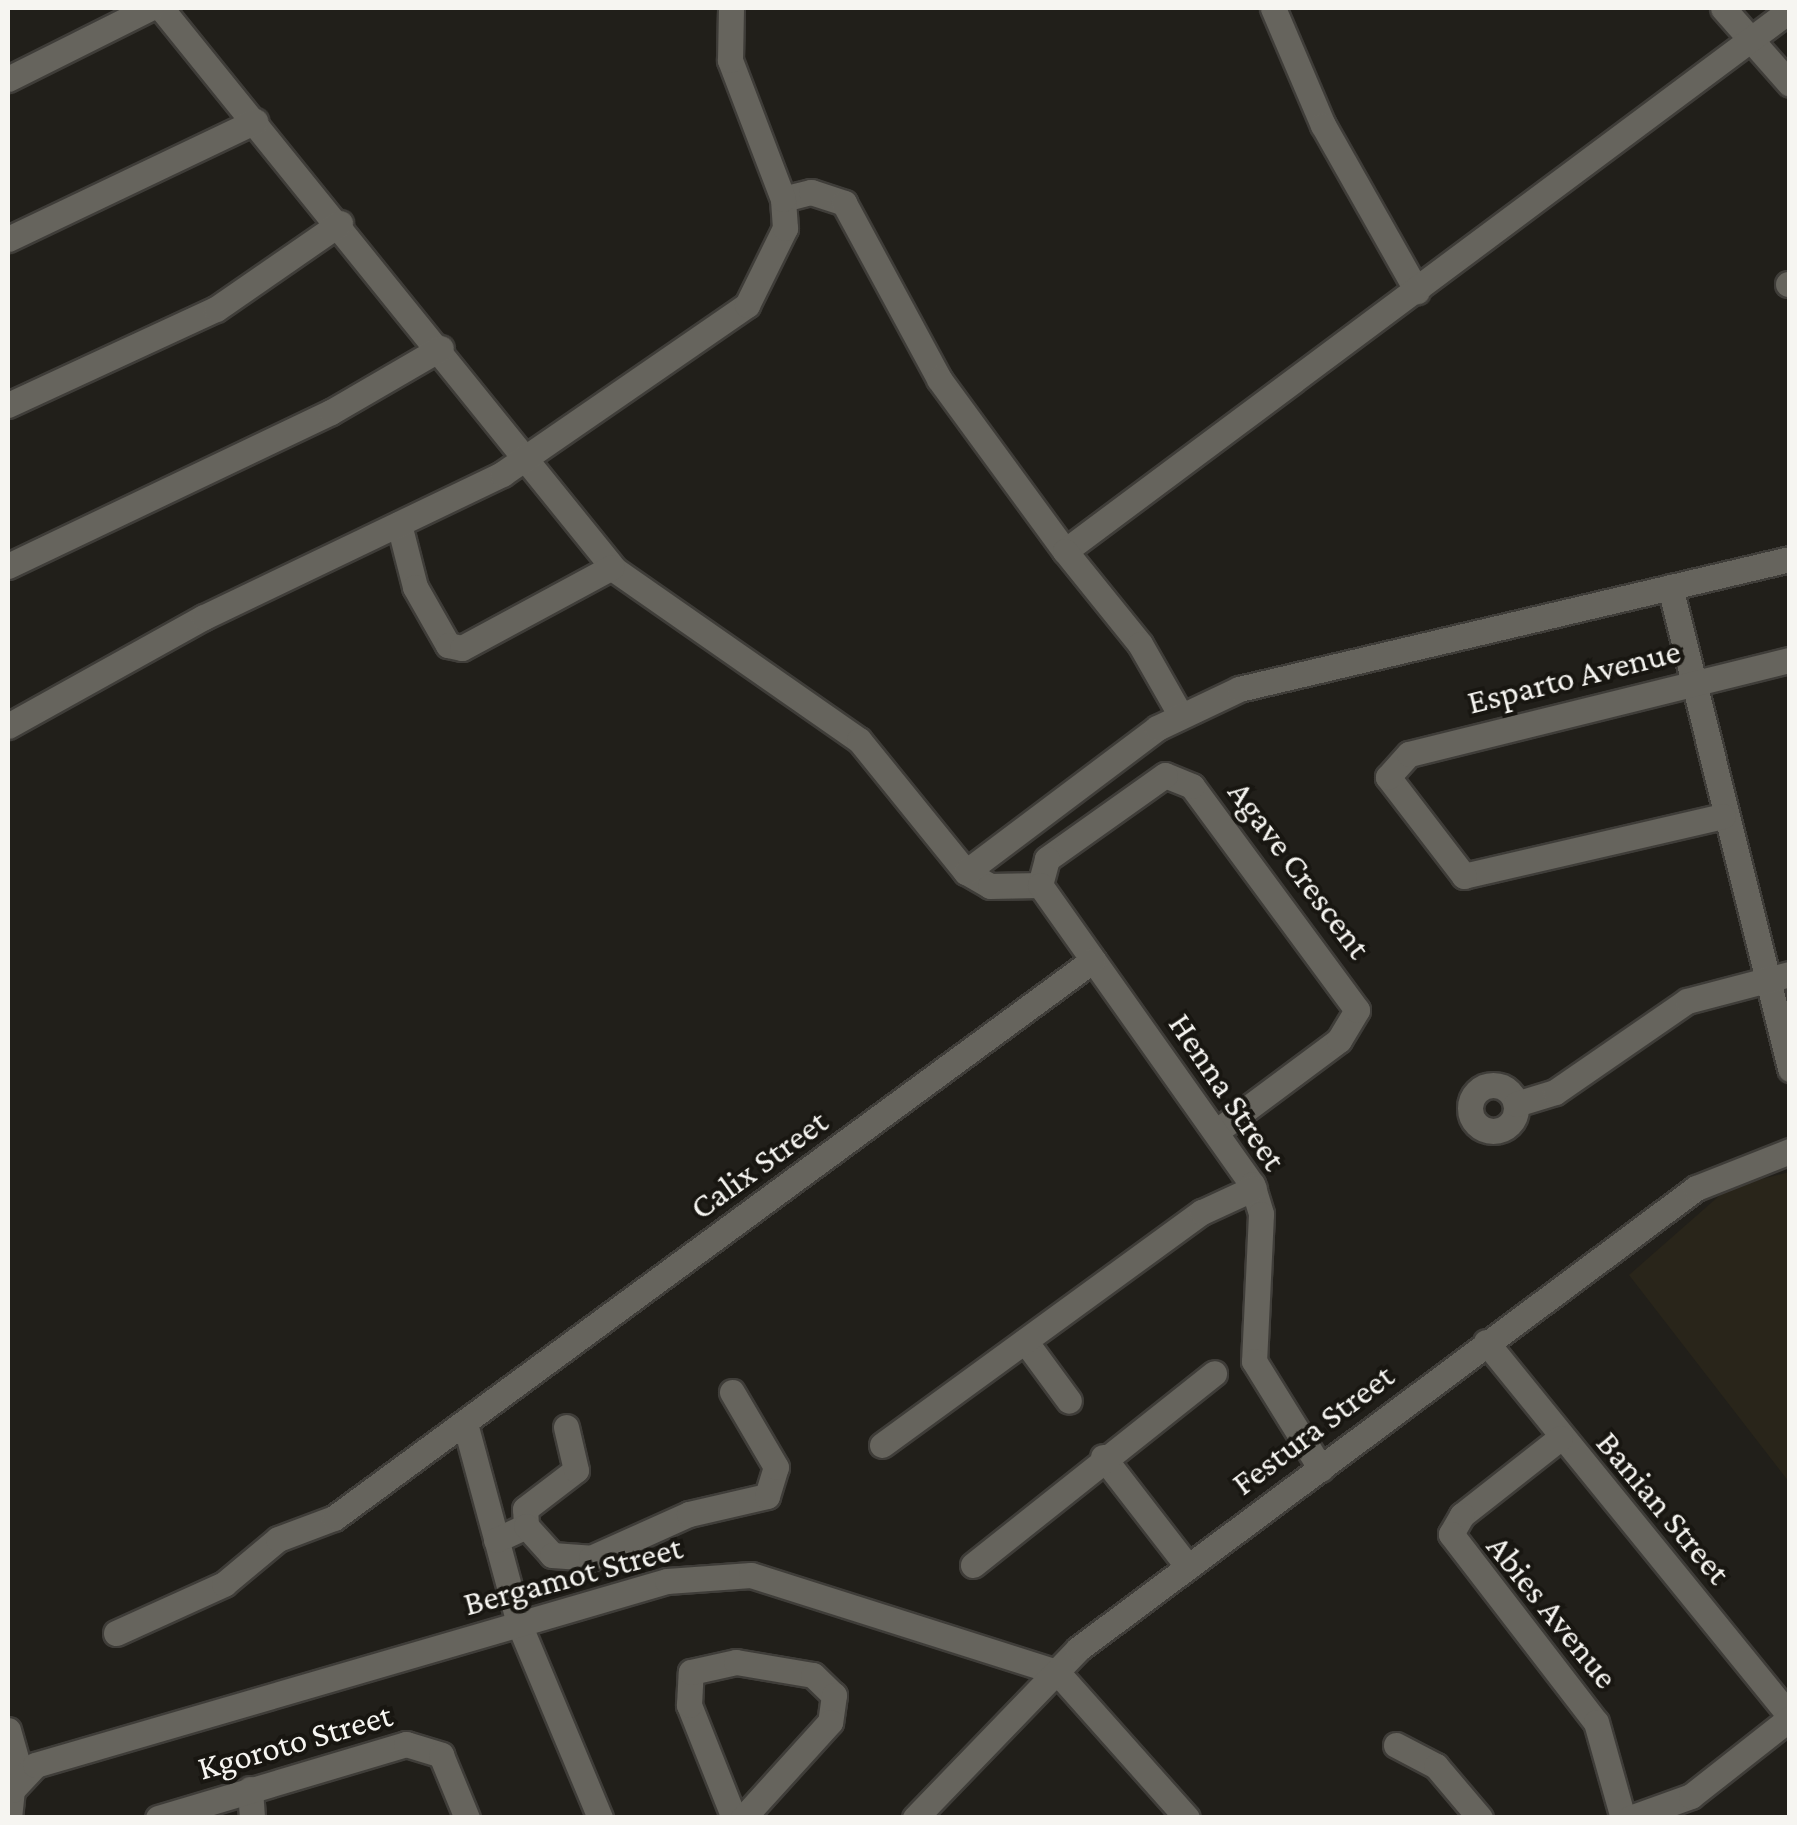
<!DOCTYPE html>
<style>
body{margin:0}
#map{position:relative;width:1797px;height:1825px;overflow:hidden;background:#211f1a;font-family:"Crimson Pro",serif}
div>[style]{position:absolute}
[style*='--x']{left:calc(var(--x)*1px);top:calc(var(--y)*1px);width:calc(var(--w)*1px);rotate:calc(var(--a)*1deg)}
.built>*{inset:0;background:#29251a}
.roads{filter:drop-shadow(2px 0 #3f3d39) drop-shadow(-2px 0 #3f3d39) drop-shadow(0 2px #3f3d39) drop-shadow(0 -2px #3f3d39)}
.minor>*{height:25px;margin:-12.5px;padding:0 12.5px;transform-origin:12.5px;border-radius:12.5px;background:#66645d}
.minor>.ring{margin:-12.5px;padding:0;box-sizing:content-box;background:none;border:25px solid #66645d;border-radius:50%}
span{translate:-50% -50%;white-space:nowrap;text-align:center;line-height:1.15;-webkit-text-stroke:8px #181611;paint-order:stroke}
.street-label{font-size:35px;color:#f6f5f1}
.frame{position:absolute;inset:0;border:10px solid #f6f5f1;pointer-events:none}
</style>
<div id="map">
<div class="built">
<i style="clip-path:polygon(1789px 1172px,1789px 1482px,1629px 1275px,1728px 1188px)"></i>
</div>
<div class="roads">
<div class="minor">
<i style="--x:161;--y:8;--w:722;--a:51.07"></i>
<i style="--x:615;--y:570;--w:297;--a:34.9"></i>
<i style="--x:859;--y:740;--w:170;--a:51"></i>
<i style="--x:966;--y:872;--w:28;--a:30"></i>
<i style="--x:990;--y:886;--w:50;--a:-1.1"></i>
<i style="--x:1273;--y:8;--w:127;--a:66.9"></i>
<i style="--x:1323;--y:125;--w:191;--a:60.5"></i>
<i style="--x:1723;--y:8;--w:101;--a:48.6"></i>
<i style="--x:8;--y:79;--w:159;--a:-26.6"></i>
<i style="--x:783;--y:199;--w:29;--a:-14"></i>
<i style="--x:811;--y:192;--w:35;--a:18"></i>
<i style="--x:844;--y:203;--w:200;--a:61.6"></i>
<i style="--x:939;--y:379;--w:213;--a:53.8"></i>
<i style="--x:1065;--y:551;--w:905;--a:-36.73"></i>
<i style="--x:8;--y:239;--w:274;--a:-25.5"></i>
<i style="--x:1788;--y:284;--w:2;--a:0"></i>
<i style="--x:8;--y:405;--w:229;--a:-24.8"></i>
<i style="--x:216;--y:309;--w:151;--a:-34.7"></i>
<i style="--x:399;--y:524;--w:65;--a:75.7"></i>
<i style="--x:415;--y:587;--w:67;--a:60.4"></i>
<i style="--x:448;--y:645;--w:14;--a:12"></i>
<i style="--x:462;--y:648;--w:170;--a:-28.4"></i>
<i style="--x:1065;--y:551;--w:119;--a:51.1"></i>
<i style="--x:1140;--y:644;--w:81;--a:60.3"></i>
<i style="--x:8;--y:566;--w:358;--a:-25.5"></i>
<i style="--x:331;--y:412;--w:127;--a:-30.2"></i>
<i style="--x:1670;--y:587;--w:497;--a:76"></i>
<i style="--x:8;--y:726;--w:224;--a:-29.1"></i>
<i style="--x:204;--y:617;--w:331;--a:-25.6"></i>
<i style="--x:502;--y:474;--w:298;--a:-34.6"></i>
<i style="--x:747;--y:305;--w:86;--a:-63.7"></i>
<i style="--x:785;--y:228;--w:29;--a:-94"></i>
<i style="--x:783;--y:199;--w:149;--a:-110.9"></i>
<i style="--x:730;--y:60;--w:52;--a:-88.9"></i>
<i style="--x:1723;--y:816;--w:266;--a:167"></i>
<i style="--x:1464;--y:876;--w:125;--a:-127.5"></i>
<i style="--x:1388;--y:777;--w:31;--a:-48"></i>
<i style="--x:1409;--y:754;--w:392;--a:-13.9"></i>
<i style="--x:966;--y:872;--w:239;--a:-37"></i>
<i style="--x:1157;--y:728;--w:91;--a:-25.4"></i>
<i style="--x:1239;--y:689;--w:566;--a:-13.28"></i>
<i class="ring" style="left:1470px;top:1085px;width:21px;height:21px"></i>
<i style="--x:1516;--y:1104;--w:41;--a:-17.1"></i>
<i style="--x:1555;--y:1092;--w:160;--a:-34.6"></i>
<i style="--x:1687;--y:1001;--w:106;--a:-14.7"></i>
<i style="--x:1217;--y:1131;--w:152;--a:-36.7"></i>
<i style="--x:1339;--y:1040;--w:35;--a:-59"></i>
<i style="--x:1357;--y:1010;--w:278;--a:-126.4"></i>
<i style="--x:1192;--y:786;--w:29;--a:-158"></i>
<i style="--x:1165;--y:775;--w:145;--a:144.6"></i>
<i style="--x:1047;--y:859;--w:27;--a:105"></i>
<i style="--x:1040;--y:885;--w:367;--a:54.7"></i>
<i style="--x:1252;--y:1184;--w:31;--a:73"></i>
<i style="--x:1261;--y:1214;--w:147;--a:92.7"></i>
<i style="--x:1254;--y:1361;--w:127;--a:58.2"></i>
<i style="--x:1025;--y:1341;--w:74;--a:53.7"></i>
<i style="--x:1486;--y:1342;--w:482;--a:50.9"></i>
<i style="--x:466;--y:1427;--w:204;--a:74.9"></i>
<i style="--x:519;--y:1624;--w:210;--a:67.3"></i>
<i style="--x:1560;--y:1438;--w:125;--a:141.8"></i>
<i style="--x:1462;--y:1515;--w:22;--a:120"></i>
<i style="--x:1451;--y:1534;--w:237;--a:52.4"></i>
<i style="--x:1596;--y:1722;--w:100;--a:74.3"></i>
<i style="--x:882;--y:1445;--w:396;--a:-36.1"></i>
<i style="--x:1202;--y:1212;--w:57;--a:-24.8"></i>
<i style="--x:1103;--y:1457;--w:139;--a:52.3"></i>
<i style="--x:526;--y:1526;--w:17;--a:-93"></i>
<i style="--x:525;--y:1509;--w:64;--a:-37.4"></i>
<i style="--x:576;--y:1470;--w:44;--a:-103.1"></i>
<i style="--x:496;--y:1540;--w:33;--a:-25"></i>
<i style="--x:526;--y:1526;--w:39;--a:48"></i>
<i style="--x:552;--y:1555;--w:39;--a:4"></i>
<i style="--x:591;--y:1558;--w:107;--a:-24.2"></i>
<i style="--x:689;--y:1514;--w:80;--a:-13"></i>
<i style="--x:767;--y:1496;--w:30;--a:-73"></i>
<i style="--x:776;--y:1467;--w:87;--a:-120.4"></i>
<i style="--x:973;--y:1565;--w:308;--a:-38.5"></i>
<i style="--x:116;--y:1633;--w:119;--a:-24.4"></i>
<i style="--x:224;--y:1584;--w:70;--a:-39.8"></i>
<i style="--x:278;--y:1539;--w:60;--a:-20.6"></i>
<i style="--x:334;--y:1518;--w:942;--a:-36.32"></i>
<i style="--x:8;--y:1730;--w:48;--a:74.2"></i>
<i style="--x:1396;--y:1745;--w:45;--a:27.7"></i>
<i style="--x:1436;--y:1766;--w:68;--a:49.8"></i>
<i style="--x:250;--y:1789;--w:29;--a:86"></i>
<i style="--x:9;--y:1818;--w:28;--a:-84"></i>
<i style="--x:12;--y:1790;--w:34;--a:-47"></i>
<i style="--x:35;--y:1765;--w:658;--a:-16.23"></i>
<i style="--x:667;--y:1581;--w:84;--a:-4.1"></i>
<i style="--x:751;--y:1575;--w:321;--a:17.6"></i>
<i style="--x:1057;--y:1672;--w:195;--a:48.3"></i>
<i style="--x:158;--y:1818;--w:259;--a:-16.6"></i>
<i style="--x:406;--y:1744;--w:37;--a:17"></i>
<i style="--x:441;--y:1755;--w:68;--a:67.6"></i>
<i style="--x:734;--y:1818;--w:122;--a:-111.7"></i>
<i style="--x:689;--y:1705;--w:33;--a:-87"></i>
<i style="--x:691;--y:1672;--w:46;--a:-12.5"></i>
<i style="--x:736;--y:1662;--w:78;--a:9.6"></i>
<i style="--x:813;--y:1675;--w:29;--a:44"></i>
<i style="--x:834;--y:1695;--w:27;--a:98"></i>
<i style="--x:830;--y:1722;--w:130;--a:132.2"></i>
<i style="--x:915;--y:1818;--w:235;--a:-46"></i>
<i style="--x:1078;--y:1649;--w:771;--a:-36.72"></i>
<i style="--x:1696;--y:1188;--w:101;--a:-21.5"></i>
<i style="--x:1630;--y:1818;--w:65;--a:-19.8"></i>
<i style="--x:1691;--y:1796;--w:126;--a:-38.2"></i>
</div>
</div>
<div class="street-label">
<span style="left:1574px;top:677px;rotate:-14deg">Esparto Avenue</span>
<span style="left:1299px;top:870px;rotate:53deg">Agave Crescent</span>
<span style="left:1227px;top:1092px;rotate:56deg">Henna Street</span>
<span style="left:759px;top:1165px;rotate:-36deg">Calix Street</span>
<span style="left:1313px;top:1430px;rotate:-37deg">Festura Street</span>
<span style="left:1663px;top:1508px;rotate:50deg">Banian Street</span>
<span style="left:573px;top:1576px;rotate:-15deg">Bergamot Street</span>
<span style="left:1552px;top:1612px;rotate:51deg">Abies Avenue</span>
<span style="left:295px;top:1742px;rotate:-16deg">Kgoroto Street</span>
</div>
<div class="frame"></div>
</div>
